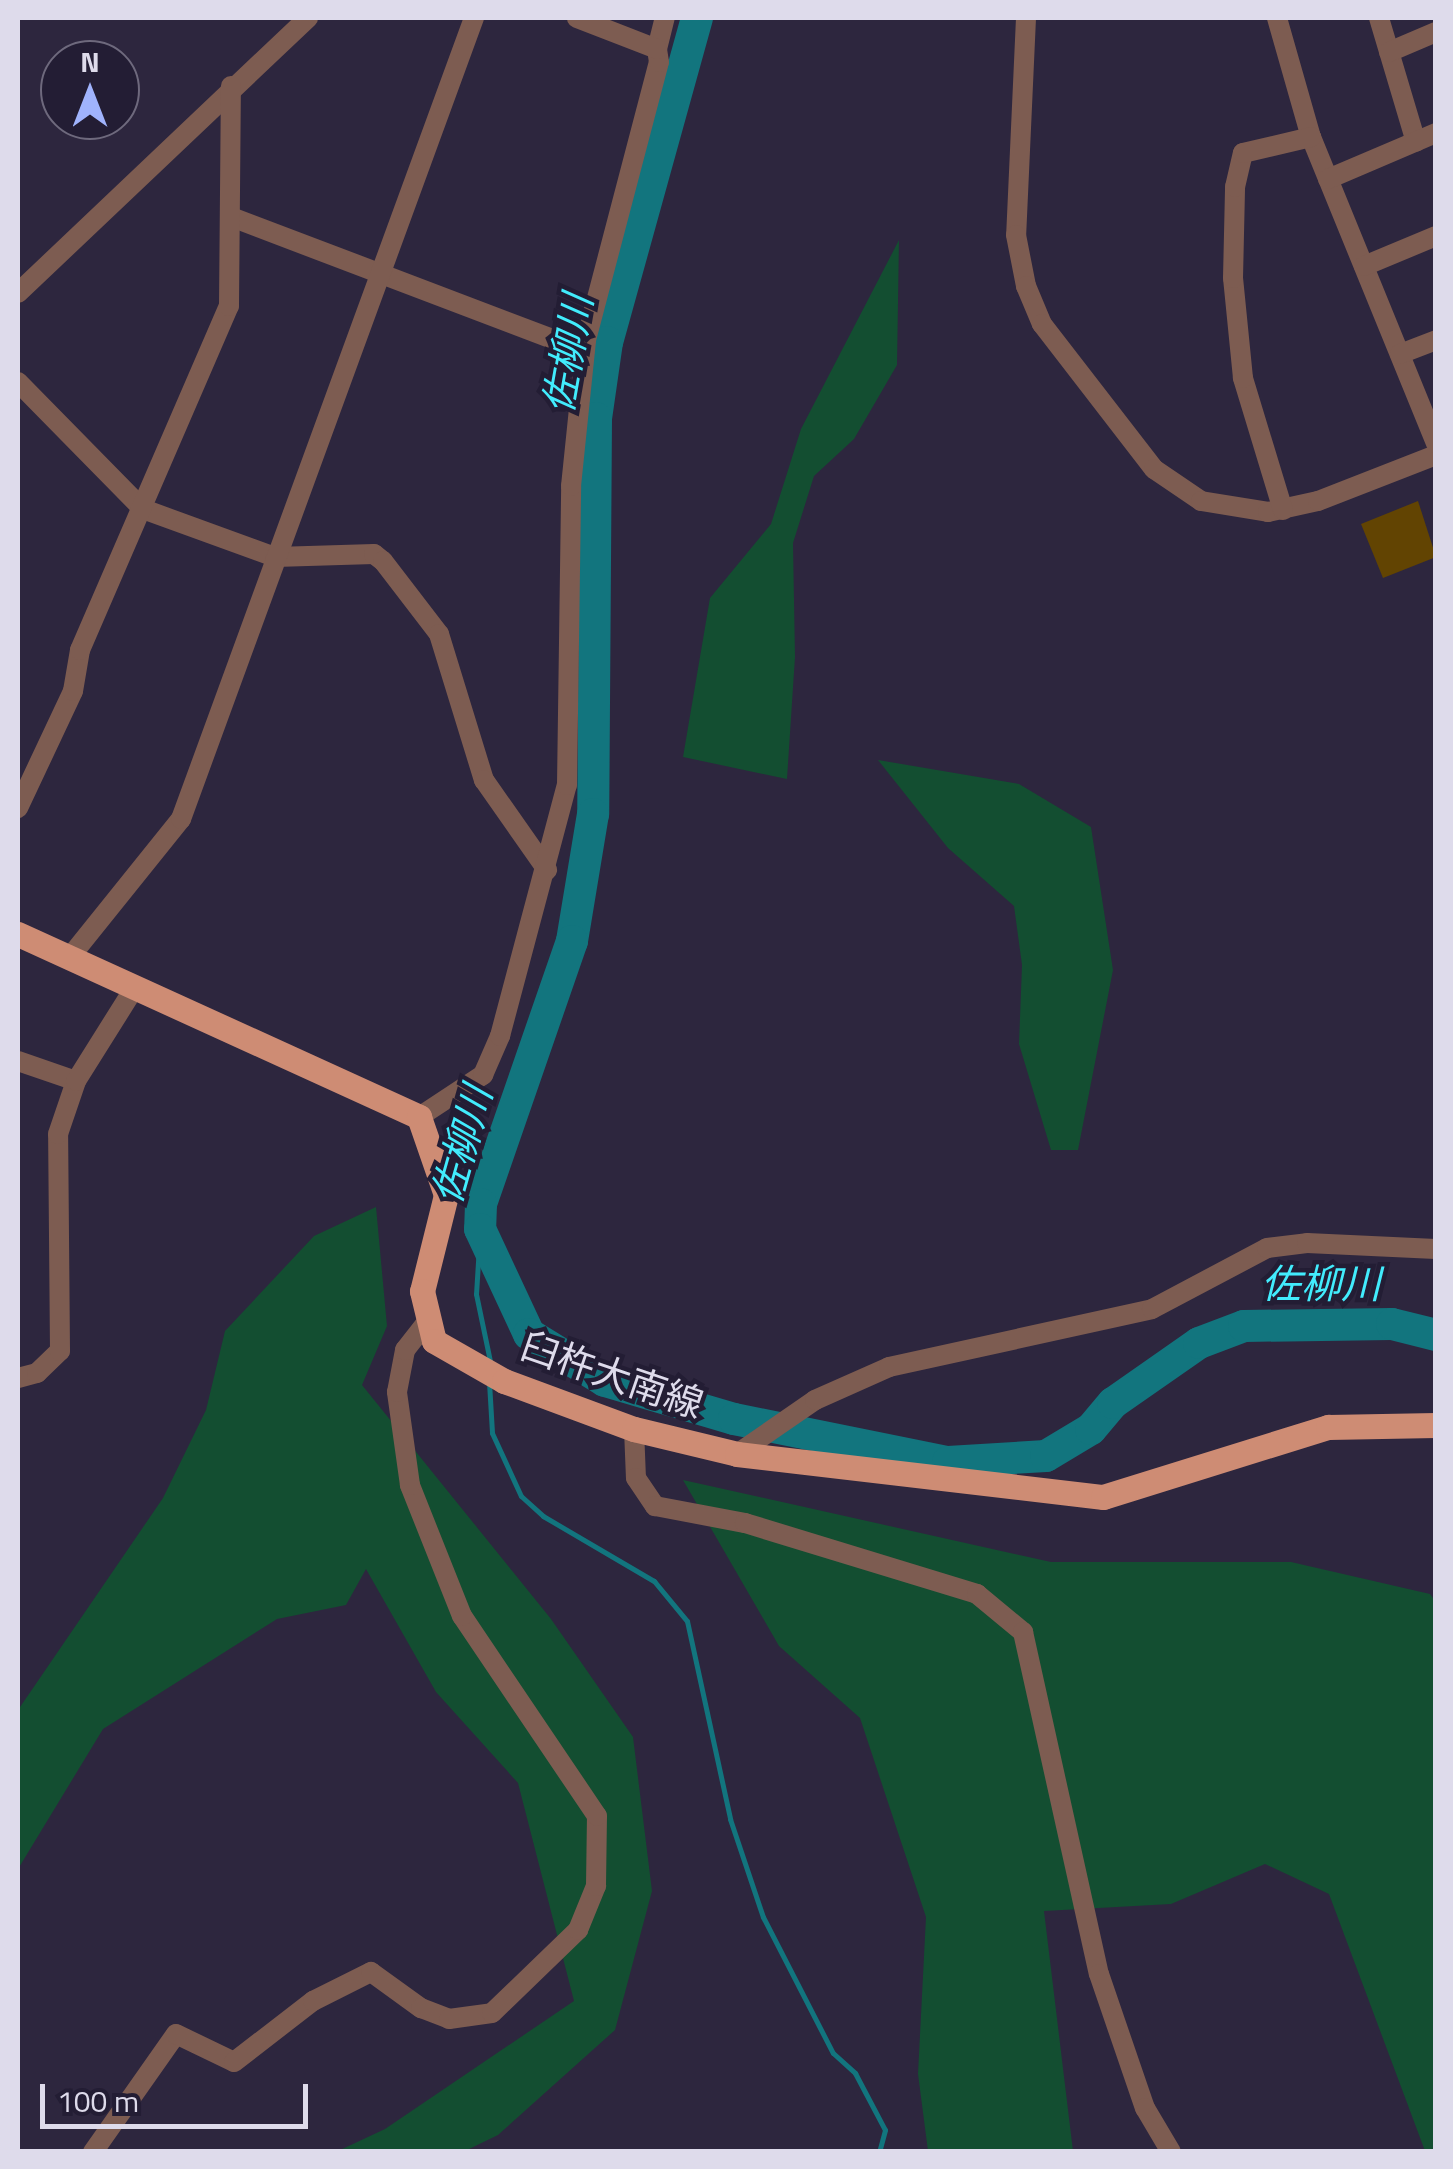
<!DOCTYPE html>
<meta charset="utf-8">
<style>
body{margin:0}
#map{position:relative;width:1453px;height:2169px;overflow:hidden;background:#2d263e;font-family:"Titillium Web","Noto Sans JP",sans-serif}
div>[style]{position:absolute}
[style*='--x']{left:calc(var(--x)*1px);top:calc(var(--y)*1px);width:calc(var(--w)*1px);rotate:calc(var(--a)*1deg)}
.green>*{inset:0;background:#134e31}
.stream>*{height:5px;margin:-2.5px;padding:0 2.5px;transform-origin:2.5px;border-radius:2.5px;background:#12757e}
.river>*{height:32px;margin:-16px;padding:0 16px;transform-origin:16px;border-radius:16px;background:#12757e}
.building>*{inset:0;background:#624402}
.minor>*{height:20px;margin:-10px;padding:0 10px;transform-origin:10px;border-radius:10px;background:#7d5c51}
.major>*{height:25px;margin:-12.5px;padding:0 12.5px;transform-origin:12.5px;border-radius:12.5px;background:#ce8c74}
span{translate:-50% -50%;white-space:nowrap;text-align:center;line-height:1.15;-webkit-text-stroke:9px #231d34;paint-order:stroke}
.street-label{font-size:38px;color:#dedbeb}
.water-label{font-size:40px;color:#42ecfd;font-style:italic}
.frame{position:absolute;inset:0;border:20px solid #dedbeb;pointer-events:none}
.north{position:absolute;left:40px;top:40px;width:100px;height:100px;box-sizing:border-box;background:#231d34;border:2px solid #6e697d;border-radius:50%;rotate:0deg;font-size:28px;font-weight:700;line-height:40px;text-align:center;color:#dedbeb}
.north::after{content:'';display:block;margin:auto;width:35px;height:45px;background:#a0b3fd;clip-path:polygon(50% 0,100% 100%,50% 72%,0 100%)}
.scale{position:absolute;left:40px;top:2084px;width:268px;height:45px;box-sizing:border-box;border:5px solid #dedbeb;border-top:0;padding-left:12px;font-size:30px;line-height:35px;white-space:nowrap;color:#dedbeb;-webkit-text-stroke:8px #231d34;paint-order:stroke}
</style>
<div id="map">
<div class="green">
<i style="clip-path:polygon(899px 240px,897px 365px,854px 439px,814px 476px,793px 543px,795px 657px,787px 779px,683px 757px,710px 598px,771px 524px,801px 429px)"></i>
<i style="clip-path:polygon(878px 760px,1019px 784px,1091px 827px,1113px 970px,1078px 1150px,1051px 1150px,1019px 1044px,1022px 965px,1014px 906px,948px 848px)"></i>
<i style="clip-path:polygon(376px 1207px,387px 1326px,362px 1385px,551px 1619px,633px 1737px,652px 1891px,615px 2030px,498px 2135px,465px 2151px,338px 2151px,385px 2129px,574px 2001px,518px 1783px,436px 1692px,366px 1569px,346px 1605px,277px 1619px,103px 1729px,18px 1869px,18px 1710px,163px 1498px,206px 1410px,225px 1331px,314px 1236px)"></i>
<i style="clip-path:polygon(683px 1480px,1051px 1562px,1291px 1562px,1430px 1594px,1436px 1602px,1435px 2151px,1425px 2151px,1329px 1894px,1265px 1864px,1171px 1904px,1044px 1911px,1073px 2151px,928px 2151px,918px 2074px,926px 1917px,860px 1718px,779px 1646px)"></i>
</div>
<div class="stream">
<i style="--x:480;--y:1229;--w:65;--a:93.5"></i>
<i style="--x:476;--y:1294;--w:74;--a:78.2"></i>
<i style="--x:489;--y:1382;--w:51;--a:86.6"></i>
<i style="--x:492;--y:1433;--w:69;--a:65.3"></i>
<i style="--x:521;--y:1496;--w:30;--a:42"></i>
<i style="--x:543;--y:1516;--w:129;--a:30.4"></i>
<i style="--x:654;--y:1581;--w:52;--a:50.5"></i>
<i style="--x:687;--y:1621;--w:203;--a:77.7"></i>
<i style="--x:730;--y:1819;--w:103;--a:71.4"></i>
<i style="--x:763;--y:1917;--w:153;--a:62.8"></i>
<i style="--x:833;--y:2053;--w:30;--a:42"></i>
<i style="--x:855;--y:2073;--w:64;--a:62.2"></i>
<i style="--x:885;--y:2130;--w:23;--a:105"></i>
</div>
<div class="river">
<i style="--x:697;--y:18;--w:336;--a:105.5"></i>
<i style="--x:607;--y:342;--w:77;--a:98.2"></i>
<i style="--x:596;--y:418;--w:396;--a:90.4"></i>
<i style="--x:593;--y:814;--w:129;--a:99.4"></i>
<i style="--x:572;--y:941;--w:278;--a:109.1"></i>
<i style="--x:481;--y:1204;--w:25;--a:92"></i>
<i style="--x:480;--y:1229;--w:116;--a:65"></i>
<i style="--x:529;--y:1334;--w:89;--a:31.7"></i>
<i style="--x:605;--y:1381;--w:134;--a:16.4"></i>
<i style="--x:734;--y:1419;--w:218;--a:11.4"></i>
<i style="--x:948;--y:1462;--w:98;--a:-3.5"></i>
<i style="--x:1046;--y:1456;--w:52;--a:-31"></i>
<i style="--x:1091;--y:1429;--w:34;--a:-50"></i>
<i style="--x:1113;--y:1403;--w:105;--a:-34.9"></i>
<i style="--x:1199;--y:1343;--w:48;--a:-20.7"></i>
<i style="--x:1244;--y:1326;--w:148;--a:-0.8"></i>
<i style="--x:1392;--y:1324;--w:45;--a:14"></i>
</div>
<div class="building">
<i style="clip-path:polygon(1418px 501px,1436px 557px,1383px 578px,1361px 524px)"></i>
</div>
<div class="minor">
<i style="--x:1026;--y:18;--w:217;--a:92.6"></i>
<i style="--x:1016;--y:235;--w:52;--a:78.9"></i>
<i style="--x:1026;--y:286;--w:41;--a:67.2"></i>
<i style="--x:1042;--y:324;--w:183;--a:52.3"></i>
<i style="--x:1154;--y:469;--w:57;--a:34.2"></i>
<i style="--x:1201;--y:501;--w:68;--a:9.3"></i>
<i style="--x:1268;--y:512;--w:51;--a:-12.4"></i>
<i style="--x:1318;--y:501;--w:127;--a:-21.3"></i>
<i style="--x:1277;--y:18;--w:124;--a:74.1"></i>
<i style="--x:1311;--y:137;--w:331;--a:67.8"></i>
<i style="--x:1379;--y:18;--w:129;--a:73.4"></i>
<i style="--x:657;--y:49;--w:32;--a:-76"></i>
<i style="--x:1389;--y:52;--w:51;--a:-23.1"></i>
<i style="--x:1328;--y:179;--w:117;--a:-23.1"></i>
<i style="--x:234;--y:218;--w:375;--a:20.8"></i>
<i style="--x:1364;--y:266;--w:78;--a:-22.6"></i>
<i style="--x:18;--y:293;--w:400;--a:-43.5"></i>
<i style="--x:1400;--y:354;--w:39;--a:-21"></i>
<i style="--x:18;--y:382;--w:178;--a:45.5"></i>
<i style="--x:143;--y:509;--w:140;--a:20"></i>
<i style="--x:275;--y:557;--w:99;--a:-1.7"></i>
<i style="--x:374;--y:554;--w:11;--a:38"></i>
<i style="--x:383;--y:561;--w:92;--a:52.5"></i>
<i style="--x:439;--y:634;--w:153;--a:72.9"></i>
<i style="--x:484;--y:780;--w:110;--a:55"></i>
<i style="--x:1283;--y:510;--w:138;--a:-106.9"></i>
<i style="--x:1243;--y:378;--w:100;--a:-95.7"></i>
<i style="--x:1233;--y:278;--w:91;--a:-88.7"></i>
<i style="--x:1235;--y:187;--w:35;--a:-77"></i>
<i style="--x:1243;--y:153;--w:70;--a:-13.2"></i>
<i style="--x:18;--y:808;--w:129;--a:-64.8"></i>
<i style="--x:73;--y:691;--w:42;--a:-80.3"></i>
<i style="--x:80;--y:650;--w:375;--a:-66.6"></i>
<i style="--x:229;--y:306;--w:220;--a:-89.5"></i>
<i style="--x:70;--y:957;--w:177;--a:-51.2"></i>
<i style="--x:181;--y:819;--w:853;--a:-69.91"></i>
<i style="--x:18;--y:1061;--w:61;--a:19"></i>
<i style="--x:419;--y:1117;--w:77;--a:-33.3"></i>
<i style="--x:483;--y:1075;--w:43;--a:-66.4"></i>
<i style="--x:500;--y:1036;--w:260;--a:-75.1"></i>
<i style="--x:567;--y:785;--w:299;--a:-89.2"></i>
<i style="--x:571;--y:486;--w:147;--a:-84.1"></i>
<i style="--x:586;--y:340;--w:287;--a:-75.3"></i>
<i style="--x:659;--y:62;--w:13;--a:-99"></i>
<i style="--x:657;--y:49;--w:86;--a:-158.8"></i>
<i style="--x:18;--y:1378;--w:20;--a:-15"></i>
<i style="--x:37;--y:1373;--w:32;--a:-44"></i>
<i style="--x:60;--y:1351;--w:217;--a:-90.5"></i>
<i style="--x:58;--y:1134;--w:56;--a:-71.2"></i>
<i style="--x:76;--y:1081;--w:111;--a:-57.9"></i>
<i style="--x:634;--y:1429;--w:49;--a:87.7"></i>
<i style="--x:636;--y:1478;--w:34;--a:56"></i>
<i style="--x:655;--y:1506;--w:92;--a:10.7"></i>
<i style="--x:745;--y:1523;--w:243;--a:17"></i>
<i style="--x:977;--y:1594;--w:60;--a:39.6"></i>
<i style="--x:1023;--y:1632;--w:350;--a:77.5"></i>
<i style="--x:1099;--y:1974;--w:142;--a:71.1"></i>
<i style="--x:1145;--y:2108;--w:51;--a:59.4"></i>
<i style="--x:737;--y:1454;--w:95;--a:-34.7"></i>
<i style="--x:815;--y:1400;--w:81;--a:-24"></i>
<i style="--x:889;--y:1367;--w:269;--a:-12.4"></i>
<i style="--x:1152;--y:1309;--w:130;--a:-27.9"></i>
<i style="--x:1267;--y:1248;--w:40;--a:-7.1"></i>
<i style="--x:1307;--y:1243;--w:129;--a:2.7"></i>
<i style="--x:93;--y:2152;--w:144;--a:-54.9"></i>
<i style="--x:176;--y:2034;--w:64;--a:25.8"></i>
<i style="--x:234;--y:2062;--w:100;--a:-37.7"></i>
<i style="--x:313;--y:2001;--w:65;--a:-26.6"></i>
<i style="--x:371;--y:1972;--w:62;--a:35.8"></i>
<i style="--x:421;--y:2008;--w:30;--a:21"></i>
<i style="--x:449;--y:2019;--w:43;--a:-7.9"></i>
<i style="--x:492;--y:2013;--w:120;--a:-44"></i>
<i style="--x:578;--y:1930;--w:48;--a:-67.8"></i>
<i style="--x:596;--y:1886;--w:70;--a:-89.2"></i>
<i style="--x:597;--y:1816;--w:241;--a:-124"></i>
<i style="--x:462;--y:1616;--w:141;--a:-111.7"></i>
<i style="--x:410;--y:1485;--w:94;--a:-98"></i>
<i style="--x:397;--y:1392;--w:43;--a:-79.2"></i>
<i style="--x:405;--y:1350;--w:34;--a:-52"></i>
</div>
<div class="major">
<i style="--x:18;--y:934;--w:441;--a:24.5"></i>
<i style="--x:419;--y:1117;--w:83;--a:70.9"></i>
<i style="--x:446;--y:1195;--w:99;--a:104"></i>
<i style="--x:422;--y:1291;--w:51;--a:76.5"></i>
<i style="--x:434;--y:1341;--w:81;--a:29.7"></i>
<i style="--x:504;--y:1381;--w:139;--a:20.3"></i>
<i style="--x:634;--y:1429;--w:106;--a:13.6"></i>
<i style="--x:737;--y:1454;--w:369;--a:6.7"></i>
<i style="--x:1103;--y:1497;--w:236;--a:-17.3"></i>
<i style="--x:1328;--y:1427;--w:108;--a:-1.1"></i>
</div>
<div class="street-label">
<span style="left:612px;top:1375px;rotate:19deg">臼杵大南線</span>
</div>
<div class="water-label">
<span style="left:568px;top:354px;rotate:-80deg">佐柳川</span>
<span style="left:462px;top:1145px;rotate:-74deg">佐柳川</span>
<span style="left:1321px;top:1284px">佐柳川</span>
</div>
<div class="frame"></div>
<div class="north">N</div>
<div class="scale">100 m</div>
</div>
